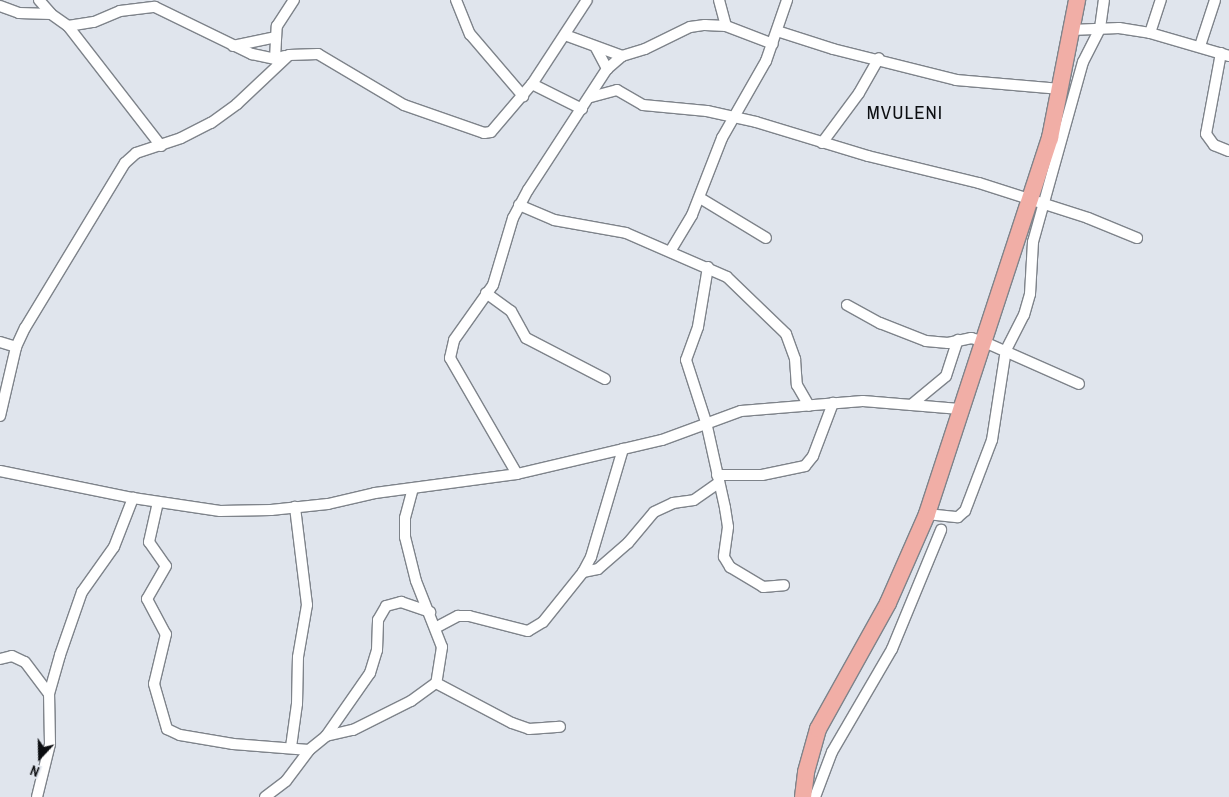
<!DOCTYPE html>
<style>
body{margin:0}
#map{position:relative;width:1229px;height:797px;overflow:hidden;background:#e0e5ed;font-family:"Archivo Narrow",sans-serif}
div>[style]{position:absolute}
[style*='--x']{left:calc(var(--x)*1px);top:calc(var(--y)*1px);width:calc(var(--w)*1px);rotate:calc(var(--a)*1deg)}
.roads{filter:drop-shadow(1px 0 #7e838a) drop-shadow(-1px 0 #7e838a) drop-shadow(0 1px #7e838a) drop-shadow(0 -1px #7e838a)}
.minor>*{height:10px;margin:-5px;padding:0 5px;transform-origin:5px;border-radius:5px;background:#fff}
.primary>*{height:16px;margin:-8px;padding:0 8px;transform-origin:8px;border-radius:8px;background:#f1aea6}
span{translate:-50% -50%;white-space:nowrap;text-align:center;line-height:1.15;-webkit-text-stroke:4.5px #e0e5ed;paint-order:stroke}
.quarter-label{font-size:19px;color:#0c0e11;letter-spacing:1px}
.north{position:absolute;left:15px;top:732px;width:50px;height:50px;-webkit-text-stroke:4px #e0e5ed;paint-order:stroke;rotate:201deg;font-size:14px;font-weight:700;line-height:20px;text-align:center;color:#0c0e11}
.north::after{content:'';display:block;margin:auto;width:18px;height:22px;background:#0c0e11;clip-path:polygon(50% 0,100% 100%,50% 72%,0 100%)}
</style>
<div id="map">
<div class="roads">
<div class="minor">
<i style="--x:39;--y:0;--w:18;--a:49"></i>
<i style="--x:456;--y:0;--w:37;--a:68"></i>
<i style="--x:470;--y:34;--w:82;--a:49.5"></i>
<i style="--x:719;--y:0;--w:27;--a:75"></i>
<i style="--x:0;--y:6;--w:20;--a:20"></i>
<i style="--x:19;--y:13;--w:32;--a:2"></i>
<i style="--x:51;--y:14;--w:21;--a:35"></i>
<i style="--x:68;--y:26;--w:152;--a:52.2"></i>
<i style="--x:68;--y:26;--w:26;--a:-9"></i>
<i style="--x:94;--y:22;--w:28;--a:-23"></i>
<i style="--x:120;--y:11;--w:35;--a:-7"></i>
<i style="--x:155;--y:7;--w:108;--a:25.9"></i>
<i style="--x:252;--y:54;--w:24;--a:12"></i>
<i style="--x:275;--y:59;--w:10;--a:-17"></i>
<i style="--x:1071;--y:30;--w:48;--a:-2.4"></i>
<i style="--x:1119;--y:28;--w:31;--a:9"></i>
<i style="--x:1150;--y:33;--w:82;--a:16.2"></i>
<i style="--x:777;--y:31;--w:59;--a:17.8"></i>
<i style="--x:833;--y:49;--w:127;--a:14.1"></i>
<i style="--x:956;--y:80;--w:105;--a:4.9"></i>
<i style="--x:1150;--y:33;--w:35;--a:-72"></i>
<i style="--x:565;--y:35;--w:61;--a:20.2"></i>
<i style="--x:233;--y:46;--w:44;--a:-11.8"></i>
<i style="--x:1200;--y:46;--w:48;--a:-71.9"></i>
<i style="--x:596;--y:48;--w:24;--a:62"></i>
<i style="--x:1221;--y:53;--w:82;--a:100.5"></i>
<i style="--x:1206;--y:134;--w:14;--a:54"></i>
<i style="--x:1214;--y:145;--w:16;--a:22"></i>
<i style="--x:275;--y:59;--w:33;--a:-87"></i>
<i style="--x:277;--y:26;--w:31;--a:-57"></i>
<i style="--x:532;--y:84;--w:56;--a:26.6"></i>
<i style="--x:591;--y:97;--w:27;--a:-15"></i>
<i style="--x:617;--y:90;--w:30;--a:30"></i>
<i style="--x:643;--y:105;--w:64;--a:5.4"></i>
<i style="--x:707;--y:111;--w:50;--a:12.7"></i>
<i style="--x:756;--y:122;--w:117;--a:16.9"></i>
<i style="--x:868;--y:156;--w:114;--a:13.7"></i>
<i style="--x:979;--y:183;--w:114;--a:17.8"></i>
<i style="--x:1088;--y:218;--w:53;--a:22.2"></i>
<i style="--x:822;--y:143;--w:62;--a:-53.5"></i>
<i style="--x:859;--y:93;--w:40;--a:-60.3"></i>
<i style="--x:700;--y:198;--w:77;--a:31.2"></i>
<i style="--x:519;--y:205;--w:38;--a:23"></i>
<i style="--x:554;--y:220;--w:73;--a:10.2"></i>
<i style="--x:626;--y:233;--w:110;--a:23.5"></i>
<i style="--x:727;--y:277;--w:82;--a:44"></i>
<i style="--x:786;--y:334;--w:27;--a:70"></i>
<i style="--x:795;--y:359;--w:26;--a:86"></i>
<i style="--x:797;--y:385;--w:24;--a:60"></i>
<i style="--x:671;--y:250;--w:41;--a:-59"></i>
<i style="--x:692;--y:215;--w:83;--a:-68.7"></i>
<i style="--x:722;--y:138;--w:89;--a:-60.3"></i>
<i style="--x:766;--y:61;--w:65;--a:-71"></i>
<i style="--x:708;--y:267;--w:61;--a:99.5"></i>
<i style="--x:698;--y:327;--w:35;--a:110"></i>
<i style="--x:686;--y:360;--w:65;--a:72.1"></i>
<i style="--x:706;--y:422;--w:88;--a:77.5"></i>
<i style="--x:725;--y:508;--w:19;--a:81"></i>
<i style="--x:728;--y:527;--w:30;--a:98"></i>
<i style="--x:724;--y:557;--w:12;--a:59"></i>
<i style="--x:730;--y:567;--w:39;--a:31"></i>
<i style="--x:763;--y:587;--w:21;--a:-5"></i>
<i style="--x:486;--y:293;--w:31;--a:36"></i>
<i style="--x:511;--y:311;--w:31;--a:61"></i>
<i style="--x:526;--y:338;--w:89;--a:27.4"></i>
<i style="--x:847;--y:305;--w:38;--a:29"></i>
<i style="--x:880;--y:323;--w:49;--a:21.4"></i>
<i style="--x:926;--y:341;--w:22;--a:5"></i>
<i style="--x:948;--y:343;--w:24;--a:-12"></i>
<i style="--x:971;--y:338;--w:11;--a:15"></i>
<i style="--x:982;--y:341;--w:106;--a:23.9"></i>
<i style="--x:0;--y:342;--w:17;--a:17"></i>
<i style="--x:911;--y:405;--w:45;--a:-39.6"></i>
<i style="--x:946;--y:376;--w:38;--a:-72"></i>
<i style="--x:0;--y:416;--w:71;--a:-76.9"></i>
<i style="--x:16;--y:347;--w:21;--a:-65"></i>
<i style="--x:25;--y:328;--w:193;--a:-58.8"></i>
<i style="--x:125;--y:163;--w:15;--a:-42"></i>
<i style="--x:136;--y:153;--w:47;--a:-18.4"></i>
<i style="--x:181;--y:138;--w:34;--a:-27"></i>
<i style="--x:211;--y:123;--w:32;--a:-36"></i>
<i style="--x:237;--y:104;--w:71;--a:-43.3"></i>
<i style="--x:289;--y:55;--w:29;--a:-2"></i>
<i style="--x:318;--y:54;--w:100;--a:30.7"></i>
<i style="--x:404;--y:105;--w:85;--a:19.3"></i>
<i style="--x:484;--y:133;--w:7;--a:-8"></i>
<i style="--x:491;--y:132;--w:63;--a:-49.5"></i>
<i style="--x:532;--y:84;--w:100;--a:-56.8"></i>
<i style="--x:0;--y:471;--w:136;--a:11.5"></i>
<i style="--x:133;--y:498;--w:88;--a:8.5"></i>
<i style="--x:220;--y:511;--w:51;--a:-1.1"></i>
<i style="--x:271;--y:510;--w:57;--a:-6"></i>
<i style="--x:328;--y:504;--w:48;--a:-13.2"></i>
<i style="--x:375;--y:493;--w:143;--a:-7.6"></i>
<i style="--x:517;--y:474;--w:149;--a:-13.2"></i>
<i style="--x:662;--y:440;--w:84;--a:-20.2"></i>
<i style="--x:741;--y:411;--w:122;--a:-4.7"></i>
<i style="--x:863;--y:401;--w:97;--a:4.7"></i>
<i style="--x:517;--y:474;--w:134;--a:-120"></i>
<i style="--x:450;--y:358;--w:18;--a:-77"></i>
<i style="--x:454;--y:340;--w:67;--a:-54.7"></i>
<i style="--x:493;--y:285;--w:70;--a:-73.4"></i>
<i style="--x:513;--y:218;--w:32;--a:-62"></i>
<i style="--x:528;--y:190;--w:145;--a:-56.9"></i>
<i style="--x:607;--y:69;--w:20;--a:-41"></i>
<i style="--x:622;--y:56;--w:24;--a:-17"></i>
<i style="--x:645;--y:49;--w:50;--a:-26.1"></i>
<i style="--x:690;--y:27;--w:15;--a:-8"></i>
<i style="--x:705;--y:25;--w:21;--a:3"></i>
<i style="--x:726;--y:26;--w:50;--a:21"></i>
<i style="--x:717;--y:475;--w:45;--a:0"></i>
<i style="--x:762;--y:475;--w:44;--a:-11.8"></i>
<i style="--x:805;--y:466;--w:13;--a:-51"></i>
<i style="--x:813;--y:456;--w:57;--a:-69.3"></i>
<i style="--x:413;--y:488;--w:31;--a:105"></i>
<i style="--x:405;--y:518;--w:19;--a:90"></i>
<i style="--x:405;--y:537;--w:45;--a:76"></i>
<i style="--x:416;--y:581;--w:71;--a:68.5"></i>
<i style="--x:442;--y:647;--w:36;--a:99"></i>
<i style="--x:158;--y:502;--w:41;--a:102.7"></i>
<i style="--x:149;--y:542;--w:29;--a:55"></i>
<i style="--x:166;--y:566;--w:38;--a:120"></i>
<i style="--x:147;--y:599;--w:40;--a:62"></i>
<i style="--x:166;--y:634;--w:51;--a:103.5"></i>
<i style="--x:154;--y:684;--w:47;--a:73.9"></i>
<i style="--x:167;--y:729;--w:14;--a:25"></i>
<i style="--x:180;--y:735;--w:54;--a:9.6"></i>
<i style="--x:233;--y:744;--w:76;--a:4.5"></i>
<i style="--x:927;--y:514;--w:31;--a:6"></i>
<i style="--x:958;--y:517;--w:9;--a:-41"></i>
<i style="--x:965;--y:511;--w:76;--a:-69.2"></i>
<i style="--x:992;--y:440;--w:91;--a:-81.2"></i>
<i style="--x:1006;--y:350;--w:39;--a:-63"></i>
<i style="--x:1024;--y:315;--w:22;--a:-74"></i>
<i style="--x:1030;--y:294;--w:52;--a:-86.7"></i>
<i style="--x:1033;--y:242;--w:187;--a:-74.5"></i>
<i style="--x:1083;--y:62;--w:38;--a:-63"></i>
<i style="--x:1100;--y:28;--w:28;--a:-82"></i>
<i style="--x:583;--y:572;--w:15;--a:-11"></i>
<i style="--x:598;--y:569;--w:40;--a:-41"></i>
<i style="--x:628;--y:543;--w:40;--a:-50"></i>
<i style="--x:654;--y:512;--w:21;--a:-25"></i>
<i style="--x:673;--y:503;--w:21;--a:-8"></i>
<i style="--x:694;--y:500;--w:29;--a:-35"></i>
<i style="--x:437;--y:627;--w:24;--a:-28"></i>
<i style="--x:458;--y:616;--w:11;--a:0"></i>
<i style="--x:469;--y:616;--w:61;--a:14.3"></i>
<i style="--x:528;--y:631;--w:17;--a:-31"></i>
<i style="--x:543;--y:622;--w:64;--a:-51.3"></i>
<i style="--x:583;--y:572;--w:17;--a:-62"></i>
<i style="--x:591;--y:557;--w:113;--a:-73.5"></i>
<i style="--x:0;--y:659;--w:12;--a:-14"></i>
<i style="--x:12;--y:656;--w:14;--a:25"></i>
<i style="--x:25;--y:662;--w:40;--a:53"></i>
<i style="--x:326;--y:736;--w:77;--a:-55.1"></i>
<i style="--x:370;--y:673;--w:24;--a:-73"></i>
<i style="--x:377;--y:650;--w:30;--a:-88"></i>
<i style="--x:378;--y:620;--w:16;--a:-60"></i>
<i style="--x:386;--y:606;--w:16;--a:-15"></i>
<i style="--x:401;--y:602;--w:31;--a:19"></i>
<i style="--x:291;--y:747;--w:43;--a:-82.1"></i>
<i style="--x:297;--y:704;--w:47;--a:-88.8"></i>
<i style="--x:298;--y:657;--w:53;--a:-80.2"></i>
<i style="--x:307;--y:605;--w:99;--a:-97"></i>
<i style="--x:37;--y:797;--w:55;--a:-76.2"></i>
<i style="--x:50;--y:744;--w:50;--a:-91.1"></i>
<i style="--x:49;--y:694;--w:41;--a:-74.2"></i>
<i style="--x:60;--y:655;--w:67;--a:-70.8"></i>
<i style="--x:82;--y:592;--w:55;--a:-54.6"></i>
<i style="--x:114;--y:547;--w:53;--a:-68.8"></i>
<i style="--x:265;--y:797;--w:26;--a:-37"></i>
<i style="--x:286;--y:781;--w:39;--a:-53"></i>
<i style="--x:309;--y:750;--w:22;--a:-39"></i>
<i style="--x:326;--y:736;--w:28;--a:-13"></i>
<i style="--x:353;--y:730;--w:65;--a:-26.6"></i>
<i style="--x:411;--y:701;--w:31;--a:-36"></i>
<i style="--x:436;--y:683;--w:86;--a:27.8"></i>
<i style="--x:512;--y:723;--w:18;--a:19"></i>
<i style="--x:529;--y:729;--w:31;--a:-4"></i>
<i style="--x:815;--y:797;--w:48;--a:-69.3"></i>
<i style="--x:832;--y:752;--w:119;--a:-59.8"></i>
<i style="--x:892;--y:649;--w:129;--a:-67.6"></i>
</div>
<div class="primary">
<i style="--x:803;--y:797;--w:25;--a:-83"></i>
<i style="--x:806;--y:772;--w:45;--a:-74.4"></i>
<i style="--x:818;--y:729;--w:144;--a:-60.9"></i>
<i style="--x:888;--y:603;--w:97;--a:-66.3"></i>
<i style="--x:927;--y:514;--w:396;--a:-71.9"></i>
<i style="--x:1050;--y:138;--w:141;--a:-78.9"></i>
</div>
</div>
<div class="quarter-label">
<span style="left:905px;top:113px">MVULENI</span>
</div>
<div class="north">N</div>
</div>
